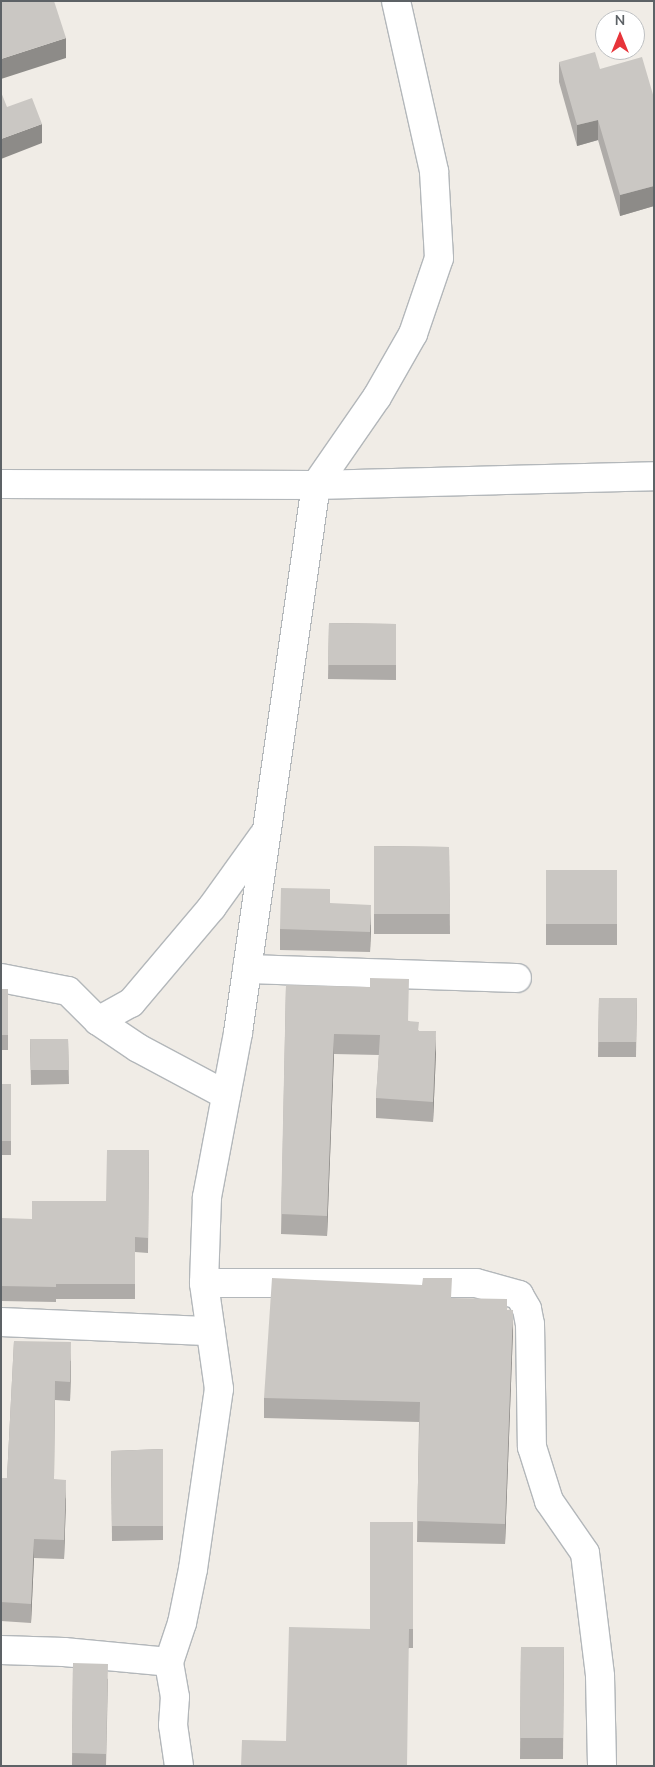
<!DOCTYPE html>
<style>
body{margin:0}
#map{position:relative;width:655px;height:1767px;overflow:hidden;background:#f0ece6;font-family:"Nunito Sans",sans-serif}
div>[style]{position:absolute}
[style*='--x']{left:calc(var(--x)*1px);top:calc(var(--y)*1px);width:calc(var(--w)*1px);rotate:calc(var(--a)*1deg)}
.roads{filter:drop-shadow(1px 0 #b3b7ba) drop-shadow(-1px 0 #b3b7ba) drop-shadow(0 1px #b3b7ba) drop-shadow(0 -1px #b3b7ba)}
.street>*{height:28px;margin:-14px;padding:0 14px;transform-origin:14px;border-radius:14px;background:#fff}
.wall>*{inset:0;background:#aeaba8}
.shaded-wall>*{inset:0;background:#8d8b88}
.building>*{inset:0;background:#cac7c3}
span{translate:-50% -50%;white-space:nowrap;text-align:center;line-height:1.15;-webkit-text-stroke:4.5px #fff;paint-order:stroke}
.frame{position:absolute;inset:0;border:2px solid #5d6266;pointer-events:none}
.north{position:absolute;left:595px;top:10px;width:50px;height:50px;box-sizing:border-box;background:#fff;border:1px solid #bec0c2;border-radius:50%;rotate:0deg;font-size:14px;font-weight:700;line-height:20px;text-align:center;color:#5d6266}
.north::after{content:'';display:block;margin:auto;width:18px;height:22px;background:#e7343a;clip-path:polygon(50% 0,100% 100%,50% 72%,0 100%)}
</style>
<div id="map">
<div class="roads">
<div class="street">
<i style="--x:1;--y:484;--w:315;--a:0.2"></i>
<i style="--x:316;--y:485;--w:338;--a:-1.5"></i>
<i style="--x:247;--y:969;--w:270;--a:1.9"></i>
<i style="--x:1;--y:978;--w:68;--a:11"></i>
<i style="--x:68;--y:991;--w:42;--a:45"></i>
<i style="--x:98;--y:1021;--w:48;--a:34"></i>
<i style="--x:138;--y:1048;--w:100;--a:28.1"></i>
<i style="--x:98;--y:1021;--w:38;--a:-29"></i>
<i style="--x:131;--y:1003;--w:126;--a:-49.8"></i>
<i style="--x:212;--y:907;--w:87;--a:-54.3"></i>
<i style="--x:204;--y:1283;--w:272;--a:0"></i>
<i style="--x:476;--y:1283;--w:45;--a:15.6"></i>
<i style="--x:519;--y:1295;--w:16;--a:60"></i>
<i style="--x:527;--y:1309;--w:15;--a:79"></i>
<i style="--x:530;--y:1324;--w:123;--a:89.1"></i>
<i style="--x:532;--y:1447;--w:57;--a:72.5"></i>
<i style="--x:549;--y:1501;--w:63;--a:55.3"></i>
<i style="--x:585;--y:1553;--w:124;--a:83"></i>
<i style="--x:600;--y:1676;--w:90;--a:88.7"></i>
<i style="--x:1;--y:1322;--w:210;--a:2.5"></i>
<i style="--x:1;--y:1650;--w:63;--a:1.8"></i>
<i style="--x:64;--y:1652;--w:105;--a:5.4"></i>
<i style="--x:179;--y:1766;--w:41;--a:-98.3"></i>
<i style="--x:173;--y:1725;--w:28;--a:-86"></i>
<i style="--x:175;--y:1697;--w:36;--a:-100"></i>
<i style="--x:169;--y:1662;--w:41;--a:-71.6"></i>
<i style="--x:182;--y:1623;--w:55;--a:-78.5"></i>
<i style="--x:193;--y:1569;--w:182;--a:-81.8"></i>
<i style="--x:219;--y:1389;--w:107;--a:-98.1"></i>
<i style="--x:204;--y:1283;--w:86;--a:-88"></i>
<i style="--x:207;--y:1197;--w:167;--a:-79.3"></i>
<i style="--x:238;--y:1033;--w:554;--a:-81.9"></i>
<i style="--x:316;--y:485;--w:107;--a:-55.3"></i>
<i style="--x:377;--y:397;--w:73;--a:-60.3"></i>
<i style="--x:413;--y:334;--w:80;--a:-71.1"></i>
<i style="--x:439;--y:258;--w:87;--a:-93.3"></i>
<i style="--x:434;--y:171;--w:174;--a:-102.6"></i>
</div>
</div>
<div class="wall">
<i style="clip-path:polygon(559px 62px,600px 69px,654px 98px,654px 206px,620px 216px,598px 140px,577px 146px,559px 82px)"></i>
<i style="clip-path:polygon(329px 623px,396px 624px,396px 680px,328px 679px)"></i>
<i style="clip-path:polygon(374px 846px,449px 847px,450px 934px,374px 934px)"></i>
<i style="clip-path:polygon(546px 870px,617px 870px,617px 945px,546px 945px)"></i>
<i style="clip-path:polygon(371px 925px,370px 952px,280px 950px,280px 929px)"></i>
<i style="clip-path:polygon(286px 985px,409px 1021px,419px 1031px,436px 1052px,433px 1122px,376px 1118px,376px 1098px,379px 1055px,334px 1054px,327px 1236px,281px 1234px)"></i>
<i style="clip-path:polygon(1px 989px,8px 989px,8px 1050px,1px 1050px)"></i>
<i style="clip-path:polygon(599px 998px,637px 998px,636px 1057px,598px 1057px)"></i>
<i style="clip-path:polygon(30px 1039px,68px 1039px,69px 1084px,31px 1085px)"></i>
<i style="clip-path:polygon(1px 1084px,11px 1084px,11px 1155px,1px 1155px)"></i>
<i style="clip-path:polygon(149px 1150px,148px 1253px,135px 1252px,135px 1299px,56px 1299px,56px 1302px,1px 1301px,1px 1230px,32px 1219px,106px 1201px)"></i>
<i style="clip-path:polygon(452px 1298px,507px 1310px,513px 1330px,505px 1544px,417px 1542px,419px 1422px,264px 1418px,264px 1398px)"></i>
<i style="clip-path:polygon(14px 1341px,71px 1361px,70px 1401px,55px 1400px,54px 1479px,66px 1499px,64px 1559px,34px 1558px,31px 1623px,1px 1621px,1px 1478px,7px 1478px)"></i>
<i style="clip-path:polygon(163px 1449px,163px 1540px,112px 1541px,111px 1451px)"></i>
<i style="clip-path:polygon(413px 1522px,413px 1648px,409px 1648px,286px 1741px,370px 1629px)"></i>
<i style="clip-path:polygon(521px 1647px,564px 1647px,563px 1759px,520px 1759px)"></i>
<i style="clip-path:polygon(73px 1663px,108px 1679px,106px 1766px,72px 1766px)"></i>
</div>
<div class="shaded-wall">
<i style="clip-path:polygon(66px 38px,66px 58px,1px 79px,1px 59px)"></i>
<i style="clip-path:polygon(598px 120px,598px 140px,577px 146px,577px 125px)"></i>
<i style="clip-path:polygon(42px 124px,42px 143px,1px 159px,1px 139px)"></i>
<i style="clip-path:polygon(654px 186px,654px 206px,620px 216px,620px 195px)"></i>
<i style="clip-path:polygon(371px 905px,371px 925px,370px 952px,370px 932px)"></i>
<i style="clip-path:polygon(436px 1031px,436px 1052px,433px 1122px,433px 1102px)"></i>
<i style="clip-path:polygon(334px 1034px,334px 1054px,327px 1236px,327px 1216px)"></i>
<i style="clip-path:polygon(513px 1310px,513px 1330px,505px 1544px,505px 1524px)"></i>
<i style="clip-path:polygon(71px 1342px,71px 1361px,70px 1401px,70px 1382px)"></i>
<i style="clip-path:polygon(66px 1480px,66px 1499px,64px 1559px,64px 1540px)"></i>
<i style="clip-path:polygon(34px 1539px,34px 1558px,31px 1623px,31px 1604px)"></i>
</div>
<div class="building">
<i style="clip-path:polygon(1px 1px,54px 1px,66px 38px,1px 59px)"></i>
<i style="clip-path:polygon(595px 52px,600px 69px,642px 57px,654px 98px,654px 186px,620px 195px,598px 120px,577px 125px,559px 62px)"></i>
<i style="clip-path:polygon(1px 92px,7px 107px,32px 98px,42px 124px,1px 139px)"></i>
<i style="clip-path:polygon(329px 623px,396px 624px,396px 665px,328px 665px)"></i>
<i style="clip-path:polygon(374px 846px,449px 847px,450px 914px,374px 914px)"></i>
<i style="clip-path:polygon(546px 870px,617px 870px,617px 924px,546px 924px)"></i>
<i style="clip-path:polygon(281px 888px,330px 889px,330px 903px,371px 905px,370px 932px,280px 929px)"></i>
<i style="clip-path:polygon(370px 978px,409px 979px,408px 1021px,419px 1022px,418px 1031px,436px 1031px,433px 1102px,376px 1098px,380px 1035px,334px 1034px,327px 1216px,281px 1214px,286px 985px,370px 987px)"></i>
<i style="clip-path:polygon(1px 989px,8px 989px,8px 1035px,1px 1035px)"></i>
<i style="clip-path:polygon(599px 998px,637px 998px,636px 1042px,598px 1042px)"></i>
<i style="clip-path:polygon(30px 1039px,68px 1039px,69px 1070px,31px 1070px)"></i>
<i style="clip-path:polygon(1px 1084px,11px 1084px,11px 1141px,1px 1141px)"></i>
<i style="clip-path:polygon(107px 1150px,149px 1150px,148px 1238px,135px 1237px,135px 1284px,56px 1284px,56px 1287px,1px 1286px,1px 1230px,2px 1230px,2px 1218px,32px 1219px,32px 1201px,106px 1201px)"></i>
<i style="clip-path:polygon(272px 1278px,422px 1285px,423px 1278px,452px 1278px,451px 1298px,507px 1299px,507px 1310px,513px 1310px,505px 1524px,417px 1521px,420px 1402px,264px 1398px)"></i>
<i style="clip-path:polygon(14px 1341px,71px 1342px,70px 1382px,55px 1381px,54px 1479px,66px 1480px,64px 1540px,34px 1539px,31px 1604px,1px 1602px,1px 1478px,7px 1478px)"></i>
<i style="clip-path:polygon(163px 1449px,163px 1526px,112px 1526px,111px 1451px)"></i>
<i style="clip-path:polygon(370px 1522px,413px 1522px,413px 1629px,409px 1629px,407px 1766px,241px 1766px,242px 1740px,286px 1741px,289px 1627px,370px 1629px)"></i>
<i style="clip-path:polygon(521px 1647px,564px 1647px,563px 1738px,520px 1738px)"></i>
<i style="clip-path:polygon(73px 1663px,108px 1664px,106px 1754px,72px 1753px)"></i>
</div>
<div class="frame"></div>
<div class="north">N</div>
</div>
